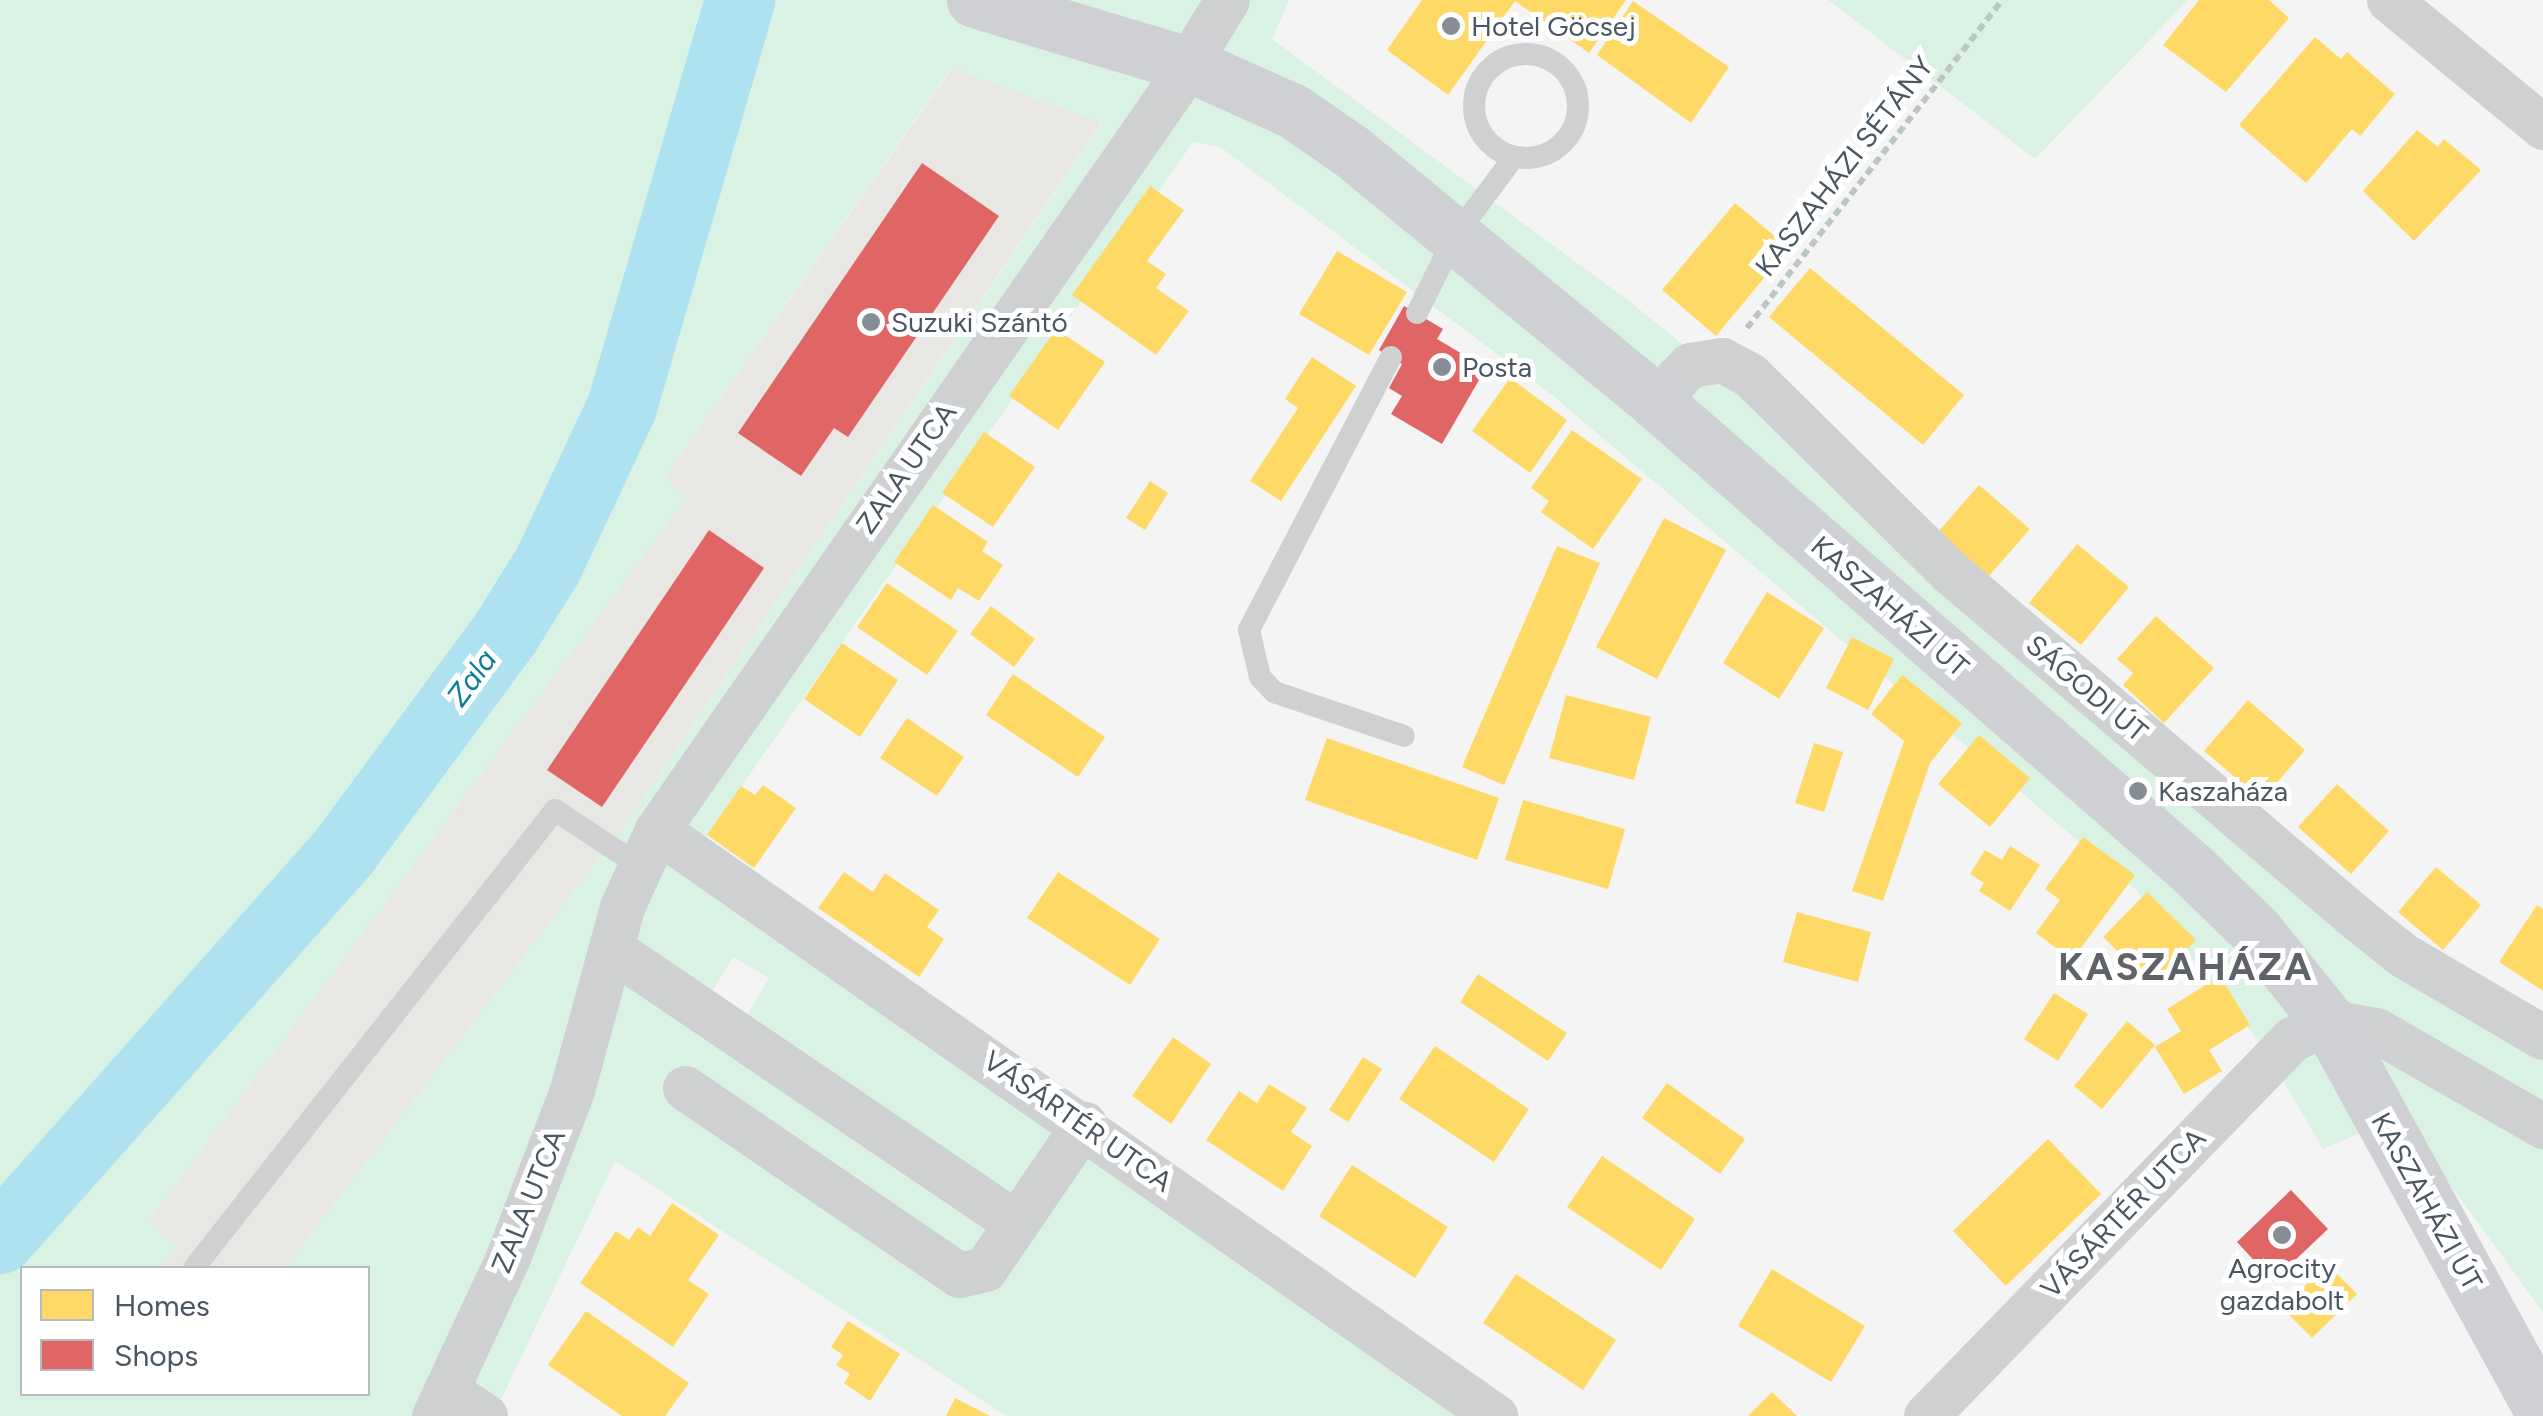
<!DOCTYPE html>
<meta charset="utf-8">
<style>
body{margin:0}
#map{position:relative;width:2543px;height:1416px;overflow:hidden;background:#f4f4f4;font-family:Figtree,sans-serif}
div>[style]{position:absolute}
[style*='--x']{left:calc(var(--x)*1px);top:calc(var(--y)*1px);width:calc(var(--w)*1px);rotate:calc(var(--a)*1deg)}
.commercial>*{inset:0;background:#e8e7e3}
.green>*{inset:0;background:#d9f2e3}
.homes>*{inset:0;background:#ffd966}
.shops>*{inset:0;background:#e06666}
.river>*{height:70px;margin:-35px;padding:0 35px;transform-origin:35px;border-radius:35px;background:#aee2f0}
.path>*{height:6px;margin-top:-3px;transform-origin:0;background:repeating-linear-gradient(90deg,#bcc7c4 0 8px,transparent 0 13px)}
.lane>*{height:22px;margin:-11px;padding:0 11px;transform-origin:11px;border-radius:11px;background:#ced0d2}
.lane>.ring{margin:-11px;padding:0;box-sizing:content-box;background:none;border:22px solid #ced0d2;border-radius:50%}
.street>*{height:45px;margin:-22.5px;padding:0 22.5px;transform-origin:22.5px;border-radius:22.5px;background:#ced0d2}
.secondary>*{height:55px;margin:-27.5px;padding:0 27.5px;transform-origin:27.5px;border-radius:27.5px;background:#ced0d4}
.dots>*{width:28px;height:28px;translate:-50% -50%;box-sizing:border-box;border:5px solid #fff;border-radius:50%}
span{translate:-50% -50%;white-space:nowrap;text-align:center;line-height:1.15;-webkit-text-stroke:10px #fff;paint-order:stroke}
.poi-label{font-size:28px;color:#4a5661}
.left{translate:0 -50%;text-align:left}
.street-label{font-size:28px;color:#4a5661}
.water-label{font-size:30px;color:#0c7c9b;font-style:italic}
.district-label{font-size:38px;color:#5f6368;font-weight:700;letter-spacing:2.5px}
.legend{position:absolute;left:20px;top:1266px;width:350px;height:130px;box-sizing:border-box;background:#fff;border:2px solid #b7bbc0;margin:0;padding:12px 18px;list-style:none;font-size:30px;color:#4a5661}
.legend li{display:flex;align-items:center;gap:20px;height:50px}
.legend b{width:50px;border:2px solid #b7bbc0}
</style>
<div id="map">
<div class="commercial">
<i style="clip-path:polygon(952px 68px,1102px 122px,623px 827px,285px 1268px,157px 1268px,176px 1247px,148px 1222px,687px 497px,664px 479px)"></i>
</div>
<div class="green">
<i style="clip-path:polygon(evenodd,0 0,1289px 0,1272px 39px,1629px 301px,2460px 973px,2543px 1020px,2543px 1312px,2400px 1116px,2323px 1149px,2263px 1046px,2135px 889px,1552px 395px,1220px 147px,1193px 142px,698px 848px,1518px 1416px,1006px 1416px,615px 1161px,493px 1416px,0 1416px,0 0,951px 68px,1102px 123px,623px 827px,285px 1268px,368px 1268px,368px 1394px,22px 1394px,22px 1268px,157px 1268px,177px 1247px,148px 1222px,688px 497px,664px 479px,951px 68px,0 0,733px 957px,769px 978px,748px 1014px,711px 993px,733px 957px)"></i>
<i style="clip-path:polygon(1828px 0,2188px 0,2035px 159px)"></i>
</div>
<div class="homes">
<i style="clip-path:polygon(1422px 0,1626px 0,1589px 53px,1515px 1px,1448px 95px,1387px 50px)"></i>
<i style="clip-path:polygon(2199px 0,2269px 0,2289px 18px,2226px 92px,2163px 45px)"></i>
<i style="clip-path:polygon(1633px 1px,1729px 67px,1691px 123px,1597px 55px)"></i>
<i style="clip-path:polygon(2315px 37px,2341px 59px,2347px 52px,2395px 94px,2360px 136px,2352px 129px,2306px 183px,2239px 125px)"></i>
<i style="clip-path:polygon(2417px 130px,2438px 147px,2444px 139px,2481px 170px,2414px 241px,2363px 191px)"></i>
<i style="clip-path:polygon(1150px 186px,1184px 210px,1147px 261px,1166px 274px,1156px 288px,1189px 311px,1156px 355px,1072px 295px)"></i>
<i style="clip-path:polygon(1735px 203px,1789px 248px,1716px 336px,1662px 290px)"></i>
<i style="clip-path:polygon(1337px 251px,1407px 292px,1369px 355px,1299px 314px)"></i>
<i style="clip-path:polygon(1810px 268px,1964px 395px,1923px 445px,1769px 317px)"></i>
<i style="clip-path:polygon(1056px 329px,1105px 362px,1058px 430px,1009px 396px)"></i>
<i style="clip-path:polygon(1312px 357px,1356px 386px,1281px 501px,1250px 481px,1298px 408px,1285px 399px)"></i>
<i style="clip-path:polygon(1510px 378px,1567px 420px,1530px 473px,1472px 431px)"></i>
<i style="clip-path:polygon(1572px 430px,1642px 479px,1593px 549px,1541px 512px,1549px 501px,1531px 488px)"></i>
<i style="clip-path:polygon(984px 432px,1035px 467px,993px 527px,942px 493px)"></i>
<i style="clip-path:polygon(1150px 481px,1168px 493px,1145px 530px,1126px 518px)"></i>
<i style="clip-path:polygon(1979px 485px,2030px 529px,1989px 576px,1938px 532px)"></i>
<i style="clip-path:polygon(933px 505px,988px 542px,982px 551px,1003px 565px,979px 601px,958px 588px,951px 600px,894px 562px)"></i>
<i style="clip-path:polygon(1664px 518px,1726px 550px,1657px 679px,1596px 647px)"></i>
<i style="clip-path:polygon(2077px 544px,2129px 587px,2081px 645px,2029px 603px)"></i>
<i style="clip-path:polygon(1557px 546px,1600px 563px,1504px 785px,1462px 767px)"></i>
<i style="clip-path:polygon(887px 583px,958px 631px,927px 675px,857px 627px)"></i>
<i style="clip-path:polygon(1767px 592px,1824px 628px,1779px 699px,1723px 663px)"></i>
<i style="clip-path:polygon(991px 606px,1035px 639px,1014px 667px,970px 634px)"></i>
<i style="clip-path:polygon(2156px 616px,2214px 668px,2164px 723px,2123px 685px,2133px 673px,2117px 659px)"></i>
<i style="clip-path:polygon(1852px 637px,1894px 659px,1868px 710px,1826px 688px)"></i>
<i style="clip-path:polygon(842px 643px,898px 680px,860px 737px,804px 699px)"></i>
<i style="clip-path:polygon(1013px 674px,1105px 737px,1078px 777px,986px 715px)"></i>
<i style="clip-path:polygon(1902px 675px,1962px 723px,1930px 763px,1883px 901px,1852px 891px,1904px 741px,1871px 714px)"></i>
<i style="clip-path:polygon(1566px 695px,1651px 717px,1634px 780px,1549px 758px)"></i>
<i style="clip-path:polygon(2248px 700px,2305px 750px,2262px 800px,2204px 751px)"></i>
<i style="clip-path:polygon(907px 718px,964px 757px,937px 796px,880px 758px)"></i>
<i style="clip-path:polygon(1979px 735px,2030px 778px,1990px 827px,1938px 784px)"></i>
<i style="clip-path:polygon(1327px 738px,1499px 798px,1477px 860px,1305px 800px)"></i>
<i style="clip-path:polygon(1814px 743px,1843px 752px,1824px 812px,1795px 803px)"></i>
<i style="clip-path:polygon(2337px 784px,2389px 831px,2351px 874px,2298px 827px)"></i>
<i style="clip-path:polygon(763px 785px,796px 808px,754px 868px,707px 835px,741px 786px,755px 795px)"></i>
<i style="clip-path:polygon(1523px 800px,1625px 829px,1608px 889px,1505px 860px)"></i>
<i style="clip-path:polygon(2083px 837px,2135px 875px,2072px 960px,2036px 933px,2060px 900px,2045px 889px)"></i>
<i style="clip-path:polygon(2010px 846px,2040px 865px,2010px 911px,1979px 891px,1984px 883px,1970px 874px,1985px 850px,2002px 860px)"></i>
<i style="clip-path:polygon(2436px 867px,2481px 905px,2443px 950px,2398px 912px)"></i>
<i style="clip-path:polygon(844px 872px,873px 892px,885px 873px,939px 910px,927px 927px,944px 939px,919px 977px,818px 908px)"></i>
<i style="clip-path:polygon(1058px 872px,1160px 939px,1130px 985px,1027px 918px)"></i>
<i style="clip-path:polygon(2147px 892px,2196px 940px,2152px 985px,2103px 937px)"></i>
<i style="clip-path:polygon(2537px 905px,2543px 909px,2543px 991px,2499px 962px)"></i>
<i style="clip-path:polygon(1797px 912px,1871px 932px,1858px 982px,1783px 962px)"></i>
<i style="clip-path:polygon(1478px 974px,1567px 1033px,1548px 1061px,1460px 1002px)"></i>
<i style="clip-path:polygon(2220px 976px,2250px 1025px,2209px 1050px,2222px 1071px,2184px 1094px,2155px 1047px,2181px 1031px,2167px 1009px)"></i>
<i style="clip-path:polygon(2054px 993px,2088px 1014px,2058px 1061px,2024px 1039px)"></i>
<i style="clip-path:polygon(2127px 1021px,2155px 1045px,2102px 1109px,2074px 1086px)"></i>
<i style="clip-path:polygon(1173px 1037px,1211px 1064px,1171px 1124px,1132px 1096px)"></i>
<i style="clip-path:polygon(1435px 1046px,1529px 1109px,1494px 1162px,1399px 1099px)"></i>
<i style="clip-path:polygon(1363px 1057px,1382px 1069px,1348px 1122px,1329px 1110px)"></i>
<i style="clip-path:polygon(1667px 1083px,1745px 1139px,1720px 1174px,1642px 1118px)"></i>
<i style="clip-path:polygon(1269px 1084px,1307px 1108px,1291px 1132px,1312px 1146px,1283px 1191px,1206px 1140px,1239px 1091px,1257px 1103px)"></i>
<i style="clip-path:polygon(2048px 1139px,2101px 1194px,2006px 1286px,1953px 1231px)"></i>
<i style="clip-path:polygon(1602px 1156px,1695px 1219px,1661px 1270px,1567px 1207px)"></i>
<i style="clip-path:polygon(1352px 1165px,1448px 1227px,1415px 1278px,1319px 1216px)"></i>
<i style="clip-path:polygon(672px 1203px,719px 1235px,688px 1280px,709px 1294px,673px 1347px,580px 1283px,616px 1231px,629px 1240px,638px 1227px,650px 1236px)"></i>
<i style="clip-path:polygon(2327px 1264px,2357px 1294px,2312px 1338px,2282px 1308px)"></i>
<i style="clip-path:polygon(1772px 1269px,1865px 1326px,1831px 1382px,1738px 1326px)"></i>
<i style="clip-path:polygon(1516px 1274px,1616px 1340px,1583px 1390px,1483px 1323px)"></i>
<i style="clip-path:polygon(586px 1311px,689px 1383px,665px 1416px,622px 1416px,548px 1365px)"></i>
<i style="clip-path:polygon(848px 1321px,900px 1354px,870px 1401px,844px 1383px,850px 1374px,836px 1365px,843px 1355px,831px 1347px)"></i>
<i style="clip-path:polygon(1772px 1392px,1797px 1416px,1748px 1416px)"></i>
<i style="clip-path:polygon(955px 1398px,990px 1416px,946px 1416px)"></i>
</div>
<div class="shops">
<i style="clip-path:polygon(922px 163px,999px 216px,848px 437px,834px 428px,801px 476px,738px 433px)"></i>
<i style="clip-path:polygon(1404px 306px,1443px 329px,1437px 339px,1486px 368px,1442px 444px,1391px 414px,1402px 396px,1389px 388px,1402px 364px,1379px 350px)"></i>
<i style="clip-path:polygon(709px 530px,764px 568px,602px 807px,547px 770px)"></i>
<i style="clip-path:polygon(2291px 1190px,2328px 1229px,2273px 1281px,2237px 1242px)"></i>
</div>
<div class="river">
<i style="--x:0;--y:1239;--w:516;--a:-48.38"></i>
<i style="--x:343;--y:853;--w:276;--a:-53.5"></i>
<i style="--x:507;--y:631;--w:78;--a:-58.2"></i>
<i style="--x:548;--y:565;--w:174;--a:-64.9"></i>
<i style="--x:622;--y:407;--w:424;--a:-73.8"></i>
</div>
<div class="path">
<i style="--x:1747;--y:328;--w:415;--a:-52.1"></i>
</div>
<div class="lane">
<i class="ring" style="left:1474px;top:54px;width:82px;height:82px"></i>
<i style="--x:1417;--y:313;--w:86;--a:-63.7"></i>
<i style="--x:1455;--y:236;--w:99;--a:-53.2"></i>
<i style="--x:1391;--y:357;--w:308;--a:117.5"></i>
<i style="--x:1249;--y:630;--w:48;--a:76.8"></i>
<i style="--x:1260;--y:677;--w:21;--a:47"></i>
<i style="--x:1274;--y:692;--w:137;--a:18.7"></i>
<i style="--x:194;--y:1268;--w:583;--a:-51.75"></i>
<i style="--x:555;--y:810;--w:100;--a:33.5"></i>
</div>
<div class="street">
<i style="--x:2389;--y:0;--w:200;--a:39.5"></i>
<i style="--x:1655;--y:401;--w:50;--a:-45.8"></i>
<i style="--x:1690;--y:365;--w:32;--a:-9"></i>
<i style="--x:1722;--y:360;--w:32;--a:28"></i>
<i style="--x:1750;--y:375;--w:281;--a:44.6"></i>
<i style="--x:1950;--y:572;--w:537;--a:40.39"></i>
<i style="--x:2359;--y:920;--w:56;--a:38.5"></i>
<i style="--x:2403;--y:955;--w:162;--a:30.4"></i>
<i style="--x:657;--y:830;--w:1023;--a:34.96"></i>
<i style="--x:613;--y:950;--w:487;--a:34.1"></i>
<i style="--x:685;--y:1088;--w:332;--a:34.3"></i>
<i style="--x:959;--y:1275;--w:27;--a:-13"></i>
<i style="--x:985;--y:1269;--w:176;--a:-55.7"></i>
<i style="--x:446;--y:1390;--w:47;--a:33.7"></i>
<i style="--x:434;--y:1416;--w:175;--a:-65"></i>
<i style="--x:508;--y:1257;--w:179;--a:-69"></i>
<i style="--x:572;--y:1090;--w:190;--a:-74.7"></i>
<i style="--x:622;--y:907;--w:85;--a:-65.6"></i>
<i style="--x:657;--y:830;--w:902;--a:-55.16"></i>
<i style="--x:1172;--y:90;--w:105;--a:-58.6"></i>
<i style="--x:1926;--y:1416;--w:525;--a:-45.85"></i>
<i style="--x:2292;--y:1039;--w:41;--a:-24.7"></i>
<i style="--x:2329;--y:1022;--w:48;--a:9.7"></i>
<i style="--x:2376;--y:1030;--w:193;--a:29.9"></i>
</div>
<div class="secondary">
<i style="--x:974;--y:0;--w:226;--a:16.7"></i>
<i style="--x:1190;--y:65;--w:113;--a:24.1"></i>
<i style="--x:1293;--y:111;--w:70;--a:34.6"></i>
<i style="--x:1351;--y:151;--w:394;--a:39.4"></i>
<i style="--x:1655;--y:401;--w:712;--a:41.07"></i>
<i style="--x:2192;--y:869;--w:89;--a:44.1"></i>
<i style="--x:2256;--y:931;--w:117;--a:51.3"></i>
<i style="--x:2329;--y:1022;--w:446;--a:61.3"></i>
</div>
<div class="dots">
<i style="left:1451px;top:26px;background:#868d94"></i>
<i style="left:871px;top:322px;background:#868d94"></i>
<i style="left:1442px;top:367px;background:#868d94"></i>
<i style="left:2138px;top:791px;background:#868d94"></i>
<i style="left:2282px;top:1235px;background:#868d94"></i>
</div>
<div class="poi-label">
<span class="left" style="left:1471px;top:26px">Hotel Göcsej</span>
<span class="left" style="left:891px;top:322px">Suzuki Szántó</span>
<span class="left" style="left:1462px;top:367px">Posta</span>
<span class="left" style="left:2158px;top:791px">Kaszaháza</span>
<span style="left:2282px;top:1284px">Agrocity<br>gazdabolt</span>
</div>
<div class="street-label">
<span style="left:1844px;top:166px;rotate:-52deg">KASZAHÁZI SÉTÁNY</span>
<span style="left:906px;top:468px;rotate:-55deg">ZALA UTCA</span>
<span style="left:1890px;top:606px;rotate:41deg">KASZAHÁZI ÚT</span>
<span style="left:2087px;top:688px;rotate:40deg">SÁGODI ÚT</span>
<span style="left:1078px;top:1121px;rotate:35deg">VÁSÁRTÉR UTCA</span>
<span style="left:528px;top:1201px;rotate:-68deg">ZALA UTCA</span>
<span style="left:2427px;top:1201px;rotate:61deg">KASZAHÁZI ÚT</span>
<span style="left:2123px;top:1213px;rotate:-46deg">VÁSÁRTÉR UTCA</span>
</div>
<div class="water-label">
<span style="left:472px;top:678px;rotate:-54deg">Zala</span>
</div>
<div class="district-label">
<span style="left:2186px;top:968px">KASZAHÁZA</span>
</div>
<ul class="legend">
<li><b style="height:28px;background:#ffd966"></b>Homes</li>
<li><b style="height:28px;background:#e06666"></b>Shops</li>
</ul>
</div>
